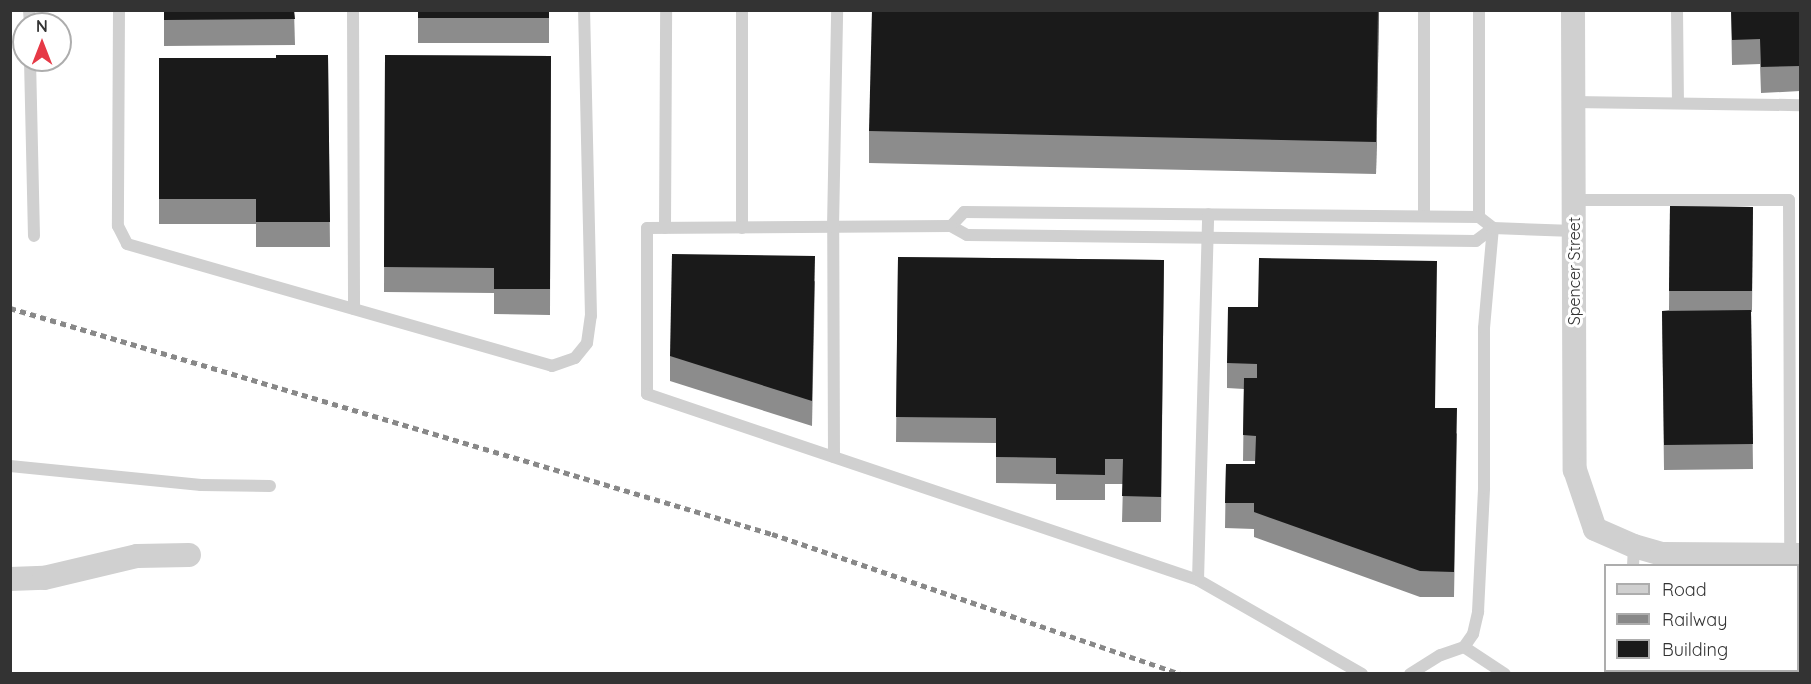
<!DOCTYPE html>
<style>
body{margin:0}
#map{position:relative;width:1811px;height:684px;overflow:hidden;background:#fff;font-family:Quicksand,sans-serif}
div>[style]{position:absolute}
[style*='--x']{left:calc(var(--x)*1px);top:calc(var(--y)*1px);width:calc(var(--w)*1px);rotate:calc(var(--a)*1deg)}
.lane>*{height:12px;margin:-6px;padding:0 6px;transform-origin:6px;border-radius:6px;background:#d0d0d0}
.street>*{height:24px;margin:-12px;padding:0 12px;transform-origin:12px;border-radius:12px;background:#d0d0d0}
.rail>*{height:4.5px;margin-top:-2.25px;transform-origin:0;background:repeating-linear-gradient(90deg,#888 0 6px,transparent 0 10.5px)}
.wall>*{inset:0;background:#8c8c8c}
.shaded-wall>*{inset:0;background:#5f5f5f}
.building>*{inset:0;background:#1a1a1a}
span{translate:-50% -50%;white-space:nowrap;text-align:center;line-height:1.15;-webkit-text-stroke:6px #fff;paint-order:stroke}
.street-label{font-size:16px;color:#333}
.frame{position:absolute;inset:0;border:12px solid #333;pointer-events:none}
.legend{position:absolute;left:1604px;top:564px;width:195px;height:108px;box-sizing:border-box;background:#fff;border:2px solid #adadad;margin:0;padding:8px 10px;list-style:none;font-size:18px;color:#333}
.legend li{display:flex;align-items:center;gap:12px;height:30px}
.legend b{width:30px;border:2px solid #adadad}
.north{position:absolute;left:12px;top:12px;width:60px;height:60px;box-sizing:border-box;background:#fff;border:2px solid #adadad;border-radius:50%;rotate:0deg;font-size:16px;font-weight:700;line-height:24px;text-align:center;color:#333}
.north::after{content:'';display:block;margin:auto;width:21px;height:27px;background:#e63946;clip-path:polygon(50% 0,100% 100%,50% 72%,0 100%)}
</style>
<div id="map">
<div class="lane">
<i style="--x:29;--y:10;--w:14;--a:86"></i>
<i style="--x:119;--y:10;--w:216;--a:90.3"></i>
<i style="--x:118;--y:226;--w:20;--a:63"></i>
<i style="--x:127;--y:244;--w:442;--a:16"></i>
<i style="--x:552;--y:366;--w:24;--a:-19"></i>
<i style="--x:575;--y:358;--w:19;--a:-51"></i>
<i style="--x:587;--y:343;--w:27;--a:-82"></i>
<i style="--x:591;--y:316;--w:306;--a:-91.3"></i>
<i style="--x:353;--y:10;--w:299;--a:89.8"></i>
<i style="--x:742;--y:10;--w:218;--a:90"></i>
<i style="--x:1424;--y:10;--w:205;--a:90"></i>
<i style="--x:1479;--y:10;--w:207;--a:90"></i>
<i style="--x:1677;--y:10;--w:93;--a:89.4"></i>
<i style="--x:30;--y:60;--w:176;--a:88.7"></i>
<i style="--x:1573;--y:102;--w:227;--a:0.8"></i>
<i style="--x:1574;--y:200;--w:215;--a:0"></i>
<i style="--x:1789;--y:200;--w:355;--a:89.8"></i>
<i style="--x:964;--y:212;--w:515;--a:0.56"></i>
<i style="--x:1479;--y:217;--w:18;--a:38"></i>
<i style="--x:1493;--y:228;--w:21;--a:143"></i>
<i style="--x:1476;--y:241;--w:509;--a:-179.32"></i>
<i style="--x:967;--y:235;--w:18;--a:-151"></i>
<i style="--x:951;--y:226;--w:19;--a:-47"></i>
<i style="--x:951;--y:226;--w:304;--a:179.6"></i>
<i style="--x:647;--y:228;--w:166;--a:90"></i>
<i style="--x:647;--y:394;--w:582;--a:18.65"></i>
<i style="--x:1198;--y:580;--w:189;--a:29.8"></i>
<i style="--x:665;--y:228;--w:218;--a:-89.7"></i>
<i style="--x:834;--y:457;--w:230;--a:-90.2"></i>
<i style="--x:833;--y:227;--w:217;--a:-88.9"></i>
<i style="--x:10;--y:466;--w:192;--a:5.7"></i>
<i style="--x:201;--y:485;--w:69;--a:0.8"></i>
<i style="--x:1633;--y:566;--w:20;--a:-87"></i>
<i style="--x:1198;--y:580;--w:366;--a:-88.4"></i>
<i style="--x:1464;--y:647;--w:49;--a:33.4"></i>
<i style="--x:1632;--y:670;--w:4;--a:90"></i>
<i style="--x:1410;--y:674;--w:36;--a:-32"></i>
<i style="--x:1441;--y:655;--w:24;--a:-19"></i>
<i style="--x:1464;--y:647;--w:16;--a:-55"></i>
<i style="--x:1473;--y:634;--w:23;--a:-77"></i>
<i style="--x:1478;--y:612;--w:124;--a:-87.2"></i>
<i style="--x:1484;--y:488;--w:160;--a:-90"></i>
<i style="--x:1484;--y:328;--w:100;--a:-84.9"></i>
<i style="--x:1493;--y:228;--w:81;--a:2.1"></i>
</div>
<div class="street">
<i style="--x:1573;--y:10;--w:460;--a:89.8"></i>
<i style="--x:1575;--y:470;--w:62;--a:71.3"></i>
<i style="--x:1595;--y:529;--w:43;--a:23.6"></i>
<i style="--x:1634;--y:546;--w:29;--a:16"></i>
<i style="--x:1662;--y:554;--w:138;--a:0.4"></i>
<i style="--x:10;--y:579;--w:34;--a:-2"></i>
<i style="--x:44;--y:578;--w:96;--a:-13.3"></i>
<i style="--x:137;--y:556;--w:52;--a:-1.1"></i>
</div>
<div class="rail">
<i style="--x:10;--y:308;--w:795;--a:16.52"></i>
<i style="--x:772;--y:534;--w:433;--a:18.9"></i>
</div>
<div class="wall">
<i style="clip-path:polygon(164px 10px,294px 10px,295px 45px,164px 46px)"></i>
<i style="clip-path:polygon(418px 10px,549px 10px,549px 43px,418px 43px)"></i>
<i style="clip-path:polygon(1379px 10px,1376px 174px,869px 163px,869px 131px)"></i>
<i style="clip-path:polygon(1731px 10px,1800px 10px,1800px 91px,1761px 93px,1760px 64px,1732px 65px)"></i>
<i style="clip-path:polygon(328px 55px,330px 247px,256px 247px,256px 224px,159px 224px,159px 58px,276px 58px)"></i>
<i style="clip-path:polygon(385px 55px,551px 56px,550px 315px,494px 314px,494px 293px,384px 292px)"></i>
<i style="clip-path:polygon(1670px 206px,1753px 207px,1752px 312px,1751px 312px,1753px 469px,1664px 470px,1662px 311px,1669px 310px)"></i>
<i style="clip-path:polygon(898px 257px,1164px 260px,1161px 522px,1122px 522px,1123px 484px,1105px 484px,1105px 500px,1056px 500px,1056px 484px,996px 483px,996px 443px,896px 442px)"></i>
<i style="clip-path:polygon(815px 281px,812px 426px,670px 381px,670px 356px)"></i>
<i style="clip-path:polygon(1258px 307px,1435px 408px,1457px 434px,1454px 597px,1420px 597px,1254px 537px,1254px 529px,1225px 528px,1226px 464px,1255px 464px,1255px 461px,1243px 461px,1244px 389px,1227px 388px,1227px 363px)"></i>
</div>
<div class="shaded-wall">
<i style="clip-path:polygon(1378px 10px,1379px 10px,1376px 174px,1376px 142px)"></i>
</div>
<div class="building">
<i style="clip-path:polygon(164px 10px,294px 10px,295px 19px,164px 20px)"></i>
<i style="clip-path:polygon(418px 10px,549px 10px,549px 18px,418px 18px)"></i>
<i style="clip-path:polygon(872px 10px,1378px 10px,1376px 142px,869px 131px)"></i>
<i style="clip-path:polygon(1731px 10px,1800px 10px,1800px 66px,1761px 67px,1760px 39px,1732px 40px)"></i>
<i style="clip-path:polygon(276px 55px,328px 55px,330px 222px,256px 222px,256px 199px,159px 199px,159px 58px,276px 58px)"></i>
<i style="clip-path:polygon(385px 55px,551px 56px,550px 289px,494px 289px,494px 268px,384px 267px)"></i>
<i style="clip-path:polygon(1670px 206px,1753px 207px,1752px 291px,1669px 291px)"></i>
<i style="clip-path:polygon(672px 254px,815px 256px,812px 401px,670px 356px)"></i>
<i style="clip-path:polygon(898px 257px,1164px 260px,1161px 497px,1122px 496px,1123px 459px,1105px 459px,1105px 475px,1056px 474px,1056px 458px,996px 457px,996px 418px,896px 417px)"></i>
<i style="clip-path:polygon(1259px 258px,1437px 261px,1435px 408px,1457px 408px,1454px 572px,1420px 571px,1254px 512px,1254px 503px,1225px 503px,1226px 464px,1255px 464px,1256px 436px,1243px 435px,1244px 378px,1257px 378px,1257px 364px,1227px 363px,1228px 307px,1258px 307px)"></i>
<i style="clip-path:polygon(1751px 310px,1753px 444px,1664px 445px,1662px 311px)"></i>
<i style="clip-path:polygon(1797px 652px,1800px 652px,1800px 674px,1658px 674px,1658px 670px,1797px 670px)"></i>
</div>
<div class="street-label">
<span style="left:1574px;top:271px;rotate:-90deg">Spencer Street</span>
</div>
<div class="frame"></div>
<ul class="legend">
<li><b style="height:8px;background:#d0d0d0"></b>Road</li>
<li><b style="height:8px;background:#888"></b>Railway</li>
<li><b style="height:16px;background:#1a1a1a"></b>Building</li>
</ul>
<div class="north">N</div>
</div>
